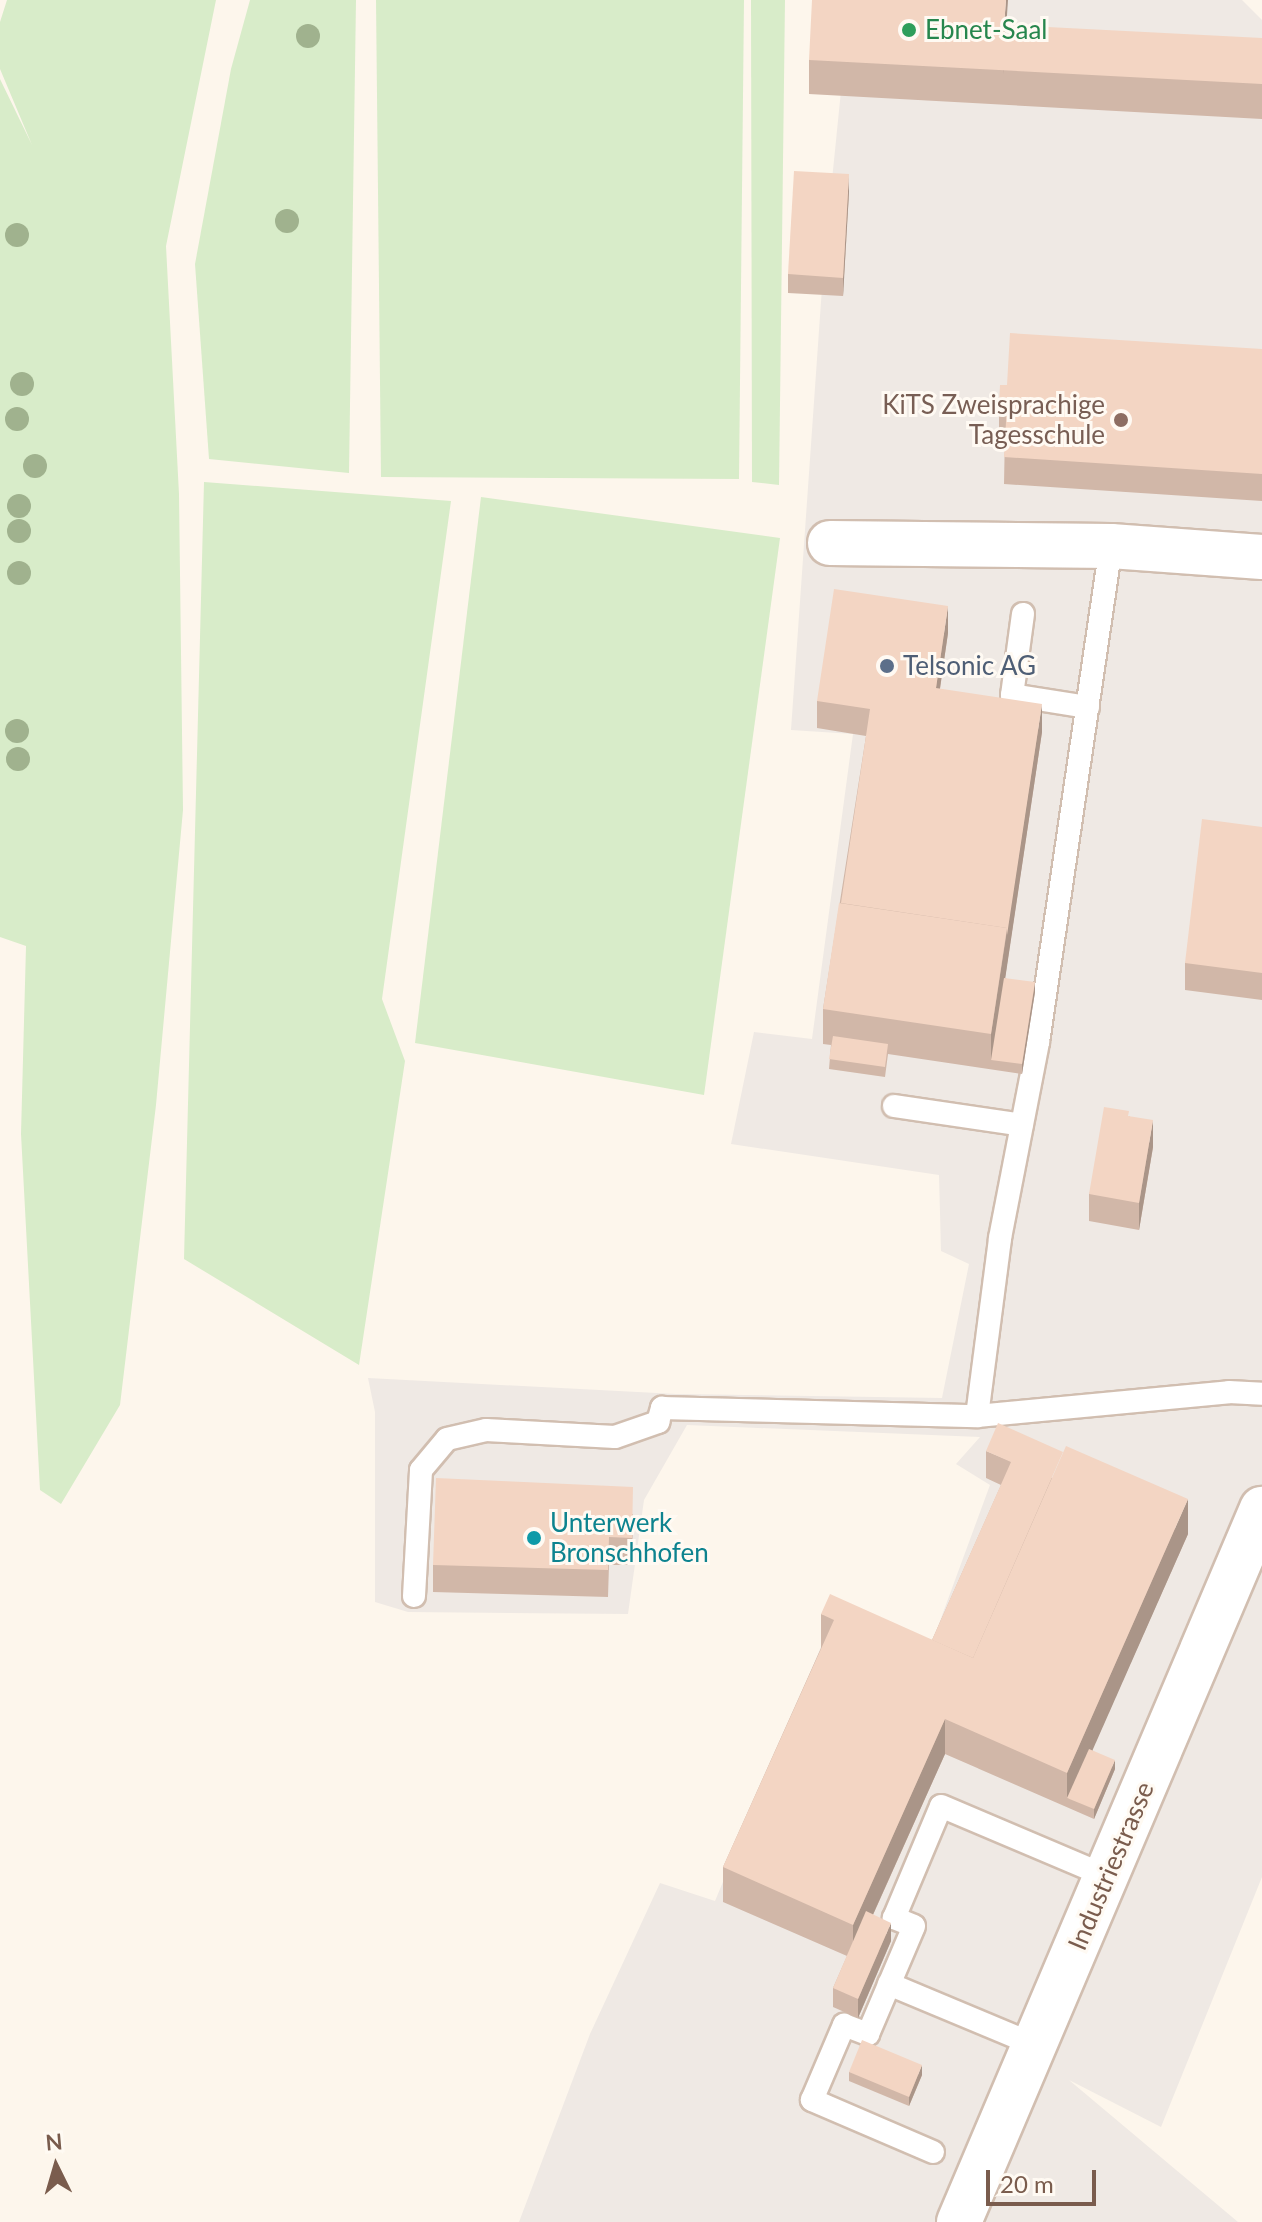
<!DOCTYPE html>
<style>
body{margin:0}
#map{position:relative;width:1262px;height:2222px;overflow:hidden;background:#fdf6ec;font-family:Lato,sans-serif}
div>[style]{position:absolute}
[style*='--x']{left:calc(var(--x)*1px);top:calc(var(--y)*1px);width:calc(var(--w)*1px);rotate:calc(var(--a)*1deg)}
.industrial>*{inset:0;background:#efe9e4}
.green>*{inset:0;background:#d8ecc9}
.roads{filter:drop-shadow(2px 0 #d1beb0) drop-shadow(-2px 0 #d1beb0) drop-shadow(0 2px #d1beb0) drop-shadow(0 -2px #d1beb0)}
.service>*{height:22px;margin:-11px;padding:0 11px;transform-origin:11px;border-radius:11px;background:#fff}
.minor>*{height:44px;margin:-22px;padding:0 22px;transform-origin:22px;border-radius:22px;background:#fff}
.trees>*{width:24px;height:24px;margin:-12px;border-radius:50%;background:#a0b28e}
.wall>*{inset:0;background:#d1b7a8}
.shaded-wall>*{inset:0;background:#aa9588}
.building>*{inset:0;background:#f3d5c3}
.dots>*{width:22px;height:22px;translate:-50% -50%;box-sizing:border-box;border:4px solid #fffaf3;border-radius:50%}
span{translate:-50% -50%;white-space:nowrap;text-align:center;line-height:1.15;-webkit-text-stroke:6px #fffaf3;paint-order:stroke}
.leisure-label{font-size:26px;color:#27864d}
.left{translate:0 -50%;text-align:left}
.education-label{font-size:26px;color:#785e54}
.right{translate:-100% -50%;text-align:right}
.service-label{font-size:26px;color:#4e5e75}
.culture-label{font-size:26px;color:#0d838f}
.street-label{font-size:26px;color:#7a5c4d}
.north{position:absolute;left:16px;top:2126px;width:80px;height:80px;-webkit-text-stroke:6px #fffaf3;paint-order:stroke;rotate:355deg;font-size:22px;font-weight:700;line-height:32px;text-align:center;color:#7a5c4d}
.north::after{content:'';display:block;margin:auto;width:28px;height:36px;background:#7a5c4d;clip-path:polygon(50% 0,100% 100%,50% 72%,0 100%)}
.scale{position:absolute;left:986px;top:2170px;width:110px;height:36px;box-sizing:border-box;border:4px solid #7a5c4d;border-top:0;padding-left:10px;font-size:24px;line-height:28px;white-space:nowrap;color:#7a5c4d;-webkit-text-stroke:6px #fffaf3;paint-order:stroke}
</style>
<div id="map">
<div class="industrial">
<i style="clip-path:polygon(816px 0,1242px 0,1262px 20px,1262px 1877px,1161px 2127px,1069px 2080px,1238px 2222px,519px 2222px,590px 2034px,660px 1883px,715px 1901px,833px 1618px,926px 1659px,990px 1485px,956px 1464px,980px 1437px,687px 1425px,644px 1500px,628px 1614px,408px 1612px,375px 1602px,375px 1412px,368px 1378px,676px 1394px,942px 1398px,969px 1264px,941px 1251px,939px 1175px,731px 1144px,754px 1032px,812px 1039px,853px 734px,791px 730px,824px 259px,841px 91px)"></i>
</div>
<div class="green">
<i style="clip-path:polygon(7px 0,216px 0,166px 246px,179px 494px,183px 810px,156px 1105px,120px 1405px,61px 1504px,40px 1490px,21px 1134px,26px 946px,0 937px,0 79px,32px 145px,0 69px,0 22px)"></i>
<i style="clip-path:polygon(250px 0,356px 0,349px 473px,209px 459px,195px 264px,231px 69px)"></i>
<i style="clip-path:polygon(376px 0,744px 0,739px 479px,381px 477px)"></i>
<i style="clip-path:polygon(751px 0,785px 0,779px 485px,752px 482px)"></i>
<i style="clip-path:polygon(204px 482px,451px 501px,382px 999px,405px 1061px,359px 1365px,184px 1259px)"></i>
<i style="clip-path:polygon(481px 497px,780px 538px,704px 1095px,415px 1043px)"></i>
</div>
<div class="roads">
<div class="service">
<i style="--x:1023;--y:614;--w:82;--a:97.7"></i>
<i style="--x:1012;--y:695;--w:77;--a:9"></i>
<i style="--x:894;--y:1106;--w:129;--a:8.4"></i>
<i style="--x:977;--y:1416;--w:179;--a:-82.6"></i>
<i style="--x:1000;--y:1238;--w:200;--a:-79"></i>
<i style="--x:1038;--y:1042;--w:501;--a:-81.63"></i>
<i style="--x:414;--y:1596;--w:126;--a:-86.8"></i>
<i style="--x:421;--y:1470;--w:40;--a:-50"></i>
<i style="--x:447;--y:1439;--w:40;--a:-13"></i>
<i style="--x:486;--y:1430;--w:129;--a:3.1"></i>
<i style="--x:615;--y:1437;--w:46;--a:-19.2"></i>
<i style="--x:658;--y:1422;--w:15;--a:-74"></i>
<i style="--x:662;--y:1408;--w:315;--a:1.5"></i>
<i style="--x:977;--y:1416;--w:253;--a:-5.4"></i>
<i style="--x:1229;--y:1392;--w:33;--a:3"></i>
<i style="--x:889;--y:1984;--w:158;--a:22.7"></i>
<i style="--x:933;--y:2152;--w:132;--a:-156.7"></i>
<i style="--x:812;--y:2100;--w:82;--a:-66.9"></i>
<i style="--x:844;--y:2025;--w:26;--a:21"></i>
<i style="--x:868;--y:2034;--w:117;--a:-66.9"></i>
<i style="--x:914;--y:1926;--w:22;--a:-158"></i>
<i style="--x:894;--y:1918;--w:121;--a:-67.2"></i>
<i style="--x:941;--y:1806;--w:179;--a:23"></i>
</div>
<div class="minor">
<i style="--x:830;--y:543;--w:281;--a:0.6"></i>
<i style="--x:1111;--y:546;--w:151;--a:4.2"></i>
<i style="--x:959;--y:2222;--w:775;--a:-66.98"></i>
</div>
</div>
<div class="trees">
<i style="left:308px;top:36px"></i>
<i style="left:287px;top:221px"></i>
<i style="left:17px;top:235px"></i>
<i style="left:22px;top:384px"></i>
<i style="left:17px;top:419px"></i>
<i style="left:35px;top:466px"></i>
<i style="left:19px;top:506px"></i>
<i style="left:19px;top:531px"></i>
<i style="left:19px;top:573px"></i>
<i style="left:17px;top:731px"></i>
<i style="left:18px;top:759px"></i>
</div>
<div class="wall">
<i style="clip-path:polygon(1262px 38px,1262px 119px,809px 94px,809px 60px,1005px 39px,1027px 41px)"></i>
<i style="clip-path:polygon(849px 192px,843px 296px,788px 293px,788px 274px)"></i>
<i style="clip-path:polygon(1262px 349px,1262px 501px,1004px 484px,1005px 431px,999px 431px,999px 404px,1007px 385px)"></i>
<i style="clip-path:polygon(948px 633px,940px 689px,1042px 732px,1005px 978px,1035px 992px,1022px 1074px,888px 1054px,885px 1077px,829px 1069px,831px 1045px,823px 1044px,823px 1009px,866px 736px,817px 728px,817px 701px)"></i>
<i style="clip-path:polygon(1262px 827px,1262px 1000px,1185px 990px,1185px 963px)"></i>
<i style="clip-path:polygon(1129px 1116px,1153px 1147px,1139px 1230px,1089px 1221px,1089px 1194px)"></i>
<i style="clip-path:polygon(986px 1451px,1188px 1534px,1092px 1750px,1115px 1769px,1094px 1819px,945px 1754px,873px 1915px,891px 1941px,858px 2018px,833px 2007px,833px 1988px,847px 1956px,723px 1902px,723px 1867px,821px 1648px,821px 1614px,932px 1640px,1001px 1485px,986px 1478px)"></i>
<i style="clip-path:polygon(633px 1514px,632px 1565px,609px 1565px,608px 1597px,433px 1592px,433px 1565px)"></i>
<i style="clip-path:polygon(849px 2072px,922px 2075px,909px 2106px,849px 2081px)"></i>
</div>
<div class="shaded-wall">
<i style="clip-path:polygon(1006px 0,1008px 0,1003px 74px,1003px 39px)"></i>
<i style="clip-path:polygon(849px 174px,849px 192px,843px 296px,843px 278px)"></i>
<i style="clip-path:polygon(948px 606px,948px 633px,936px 715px,936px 688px)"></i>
<i style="clip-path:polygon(1042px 704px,1042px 732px,993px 1060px,991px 1060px,991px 1034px)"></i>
<i style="clip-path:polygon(1035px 982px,1035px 992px,1022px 1074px,1022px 1064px)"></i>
<i style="clip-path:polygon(1153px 1120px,1153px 1147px,1139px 1230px,1139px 1203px)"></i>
<i style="clip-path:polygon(1188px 1499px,1188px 1534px,1071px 1799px,1067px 1798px,1067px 1773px)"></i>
<i style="clip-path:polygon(945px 1719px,945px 1754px,853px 1959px,853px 1925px)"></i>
<i style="clip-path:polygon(1115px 1760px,1115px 1769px,1094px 1819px,1094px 1809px)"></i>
<i style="clip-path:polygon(891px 1923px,891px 1941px,858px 2018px,858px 1999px)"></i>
<i style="clip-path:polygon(922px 2065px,922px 2075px,909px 2106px,909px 2097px)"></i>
</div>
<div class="building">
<i style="clip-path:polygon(812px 0,1006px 0,1003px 39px,1027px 41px,1028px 26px,1262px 38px,1262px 84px,809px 60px)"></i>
<i style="clip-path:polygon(794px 171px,849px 174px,843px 278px,788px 274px)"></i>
<i style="clip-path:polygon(1010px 333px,1262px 349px,1262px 474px,1004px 457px,1007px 404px,999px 404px,1000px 385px,1007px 385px)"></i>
<i style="clip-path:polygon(834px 589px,948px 606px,936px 688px,1042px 704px,1007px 935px,1007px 928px,841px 903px,870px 709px,817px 701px)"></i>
<i style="clip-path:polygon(1202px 819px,1262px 827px,1262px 973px,1185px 963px)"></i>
<i style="clip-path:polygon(839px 903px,1007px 928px,991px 1034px,823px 1009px)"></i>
<i style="clip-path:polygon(1004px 978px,1035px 982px,1022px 1064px,991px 1060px)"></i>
<i style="clip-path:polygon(833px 1036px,888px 1044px,885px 1067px,829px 1059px)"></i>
<i style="clip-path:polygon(1104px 1107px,1129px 1111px,1128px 1116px,1153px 1120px,1139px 1203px,1089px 1194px)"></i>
<i style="clip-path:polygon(998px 1423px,1063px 1452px,973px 1658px,932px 1640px,1011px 1462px,986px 1451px)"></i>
<i style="clip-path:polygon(1066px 1446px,1188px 1499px,1067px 1773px,945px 1719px,853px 1925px,723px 1867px,834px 1620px,821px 1614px,830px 1594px,973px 1658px)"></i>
<i style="clip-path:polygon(436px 1478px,633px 1487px,632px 1538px,609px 1537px,608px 1570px,433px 1565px)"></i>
<i style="clip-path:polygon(1089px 1749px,1115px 1760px,1094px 1809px,1067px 1798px)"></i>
<i style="clip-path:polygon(866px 1911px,891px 1923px,858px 1999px,833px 1988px)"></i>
<i style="clip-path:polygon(862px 2040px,922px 2065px,909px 2097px,849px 2072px)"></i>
</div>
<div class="dots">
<i style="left:909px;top:30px;background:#2e9e5b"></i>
<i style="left:1121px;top:420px;background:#8d6e63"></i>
<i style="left:887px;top:666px;background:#5c6f8a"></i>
<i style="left:534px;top:1538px;background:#0f9aa8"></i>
</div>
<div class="leisure-label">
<span class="left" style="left:925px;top:30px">Ebnet-Saal</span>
</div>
<div class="education-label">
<span class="right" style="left:1105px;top:420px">KiTS Zweisprachige<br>Tagesschule</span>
</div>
<div class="service-label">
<span class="left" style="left:903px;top:666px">Telsonic AG</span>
</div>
<div class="culture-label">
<span class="left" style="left:550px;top:1538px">Unterwerk<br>Bronschhofen</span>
</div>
<div class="street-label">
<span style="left:1111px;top:1866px;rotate:-67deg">Industriestrasse</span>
</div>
<div class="north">N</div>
<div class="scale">20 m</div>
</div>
